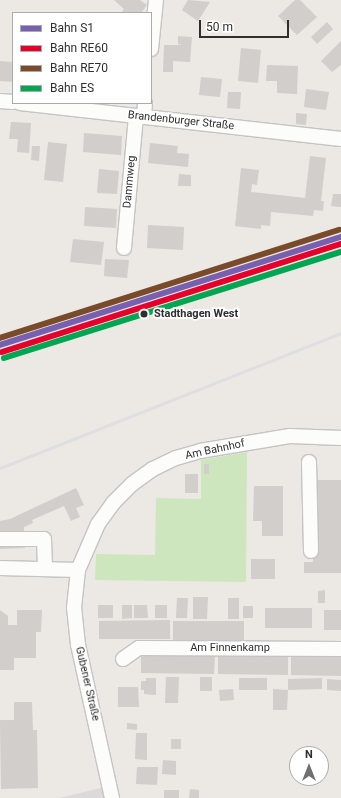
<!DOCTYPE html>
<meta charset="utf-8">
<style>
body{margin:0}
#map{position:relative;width:341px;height:798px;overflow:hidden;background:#ece8e4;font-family:Roboto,sans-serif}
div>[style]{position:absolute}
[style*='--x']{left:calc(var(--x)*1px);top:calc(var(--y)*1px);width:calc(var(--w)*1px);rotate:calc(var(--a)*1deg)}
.industrial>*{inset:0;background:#dcd9db}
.green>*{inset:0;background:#cee6be}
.building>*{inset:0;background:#d1cecb}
.roads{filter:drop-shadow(1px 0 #c5c4c5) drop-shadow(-1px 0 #c5c4c5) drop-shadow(0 1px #c5c4c5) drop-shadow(0 -1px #c5c4c5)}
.minor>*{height:14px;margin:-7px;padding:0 7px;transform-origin:7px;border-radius:7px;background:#fcfcfb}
.rail>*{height:3px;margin:-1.5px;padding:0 1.5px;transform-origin:1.5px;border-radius:1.5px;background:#dfdfe1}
.rail-1>*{height:6px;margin:-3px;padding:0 3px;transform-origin:3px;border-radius:3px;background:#7760b0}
.rail-2>*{height:6px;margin:-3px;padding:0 3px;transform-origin:3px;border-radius:3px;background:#e4002b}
.rail-3>*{height:6px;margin:-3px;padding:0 3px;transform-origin:3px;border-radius:3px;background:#7a4b2a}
.rail-4>*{height:6px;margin:-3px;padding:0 3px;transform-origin:3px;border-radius:3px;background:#00a651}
.dots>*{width:11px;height:11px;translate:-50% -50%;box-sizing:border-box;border:2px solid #fff;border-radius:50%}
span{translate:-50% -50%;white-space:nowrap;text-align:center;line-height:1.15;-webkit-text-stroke:3.5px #fff;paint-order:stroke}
.street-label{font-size:11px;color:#2e2e2e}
.stop-label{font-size:11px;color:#2e2e2e;font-weight:700}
.left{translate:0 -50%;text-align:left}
.legend{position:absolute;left:12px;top:12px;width:140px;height:92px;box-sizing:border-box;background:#fff;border:1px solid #ababab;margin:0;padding:5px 7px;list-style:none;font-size:12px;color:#2e2e2e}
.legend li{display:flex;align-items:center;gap:8px;height:20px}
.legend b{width:20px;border:1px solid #ababab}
.north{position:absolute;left:289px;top:746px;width:40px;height:40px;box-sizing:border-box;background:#fff;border:1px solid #ababab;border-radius:50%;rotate:0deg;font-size:11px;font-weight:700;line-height:16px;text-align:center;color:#2e2e2e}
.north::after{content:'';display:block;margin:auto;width:14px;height:18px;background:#706f6e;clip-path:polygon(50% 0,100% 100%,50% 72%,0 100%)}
.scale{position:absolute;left:199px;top:20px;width:90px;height:18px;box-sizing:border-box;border:2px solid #2e2e2e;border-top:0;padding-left:5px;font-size:12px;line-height:14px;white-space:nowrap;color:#2e2e2e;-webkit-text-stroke:3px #fff;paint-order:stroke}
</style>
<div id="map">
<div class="industrial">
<i style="clip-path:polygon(105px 787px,107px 798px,59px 798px)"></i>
</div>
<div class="green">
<i style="clip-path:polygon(247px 452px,246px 582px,95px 580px,96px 554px,155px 555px,156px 498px,201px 499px,201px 460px)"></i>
</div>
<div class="building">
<i style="clip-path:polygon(114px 0,140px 0,147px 5px,141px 13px,124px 13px,122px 11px,124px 9px)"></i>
<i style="clip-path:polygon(188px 0,210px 2px,198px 21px,182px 10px)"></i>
<i style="clip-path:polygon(295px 0,300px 0,317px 17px,297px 35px,278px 16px)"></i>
<i style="clip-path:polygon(327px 22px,333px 29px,317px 44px,311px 37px)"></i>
<i style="clip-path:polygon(178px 36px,192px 37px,190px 62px,173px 61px,173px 72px,163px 72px,164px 45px,182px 45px,178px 44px)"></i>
<i style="clip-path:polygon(341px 41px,341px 65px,332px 72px,321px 61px)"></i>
<i style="clip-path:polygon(241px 48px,261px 50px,258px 83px,238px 81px)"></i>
<i style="clip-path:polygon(0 61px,13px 62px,13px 82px,0 81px)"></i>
<i style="clip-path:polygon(267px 65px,298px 66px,297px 94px,277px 93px,277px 81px,266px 81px)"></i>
<i style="clip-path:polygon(201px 77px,222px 79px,220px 97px,199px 95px)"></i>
<i style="clip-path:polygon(306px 89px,329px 92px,326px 110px,304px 107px)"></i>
<i style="clip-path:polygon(228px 92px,241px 92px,240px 109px,227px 108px)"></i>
<i style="clip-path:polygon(296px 113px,307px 114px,306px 125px,296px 124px)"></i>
<i style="clip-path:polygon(11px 122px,31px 123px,29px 153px,17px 152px,18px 139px,9px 139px)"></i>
<i style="clip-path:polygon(84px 133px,122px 136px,121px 155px,83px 152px)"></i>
<i style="clip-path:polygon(48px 142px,67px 144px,63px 182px,44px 180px)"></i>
<i style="clip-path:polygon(150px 143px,178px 146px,177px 153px,189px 154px,188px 167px,148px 163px)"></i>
<i style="clip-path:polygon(32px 146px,40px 146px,39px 161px,31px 160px)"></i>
<i style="clip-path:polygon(310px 156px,326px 158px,321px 201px,324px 201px,323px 211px,314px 210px,313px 216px,271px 212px,270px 226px,261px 225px,261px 229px,235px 226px,241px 168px,259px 170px,257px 185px,252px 184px,251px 192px,305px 198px)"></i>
<i style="clip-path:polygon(99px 169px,119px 171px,117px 194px,97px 193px)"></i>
<i style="clip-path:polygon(179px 174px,191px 175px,191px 186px,178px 186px)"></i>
<i style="clip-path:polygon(333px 194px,341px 194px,341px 207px,331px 206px)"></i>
<i style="clip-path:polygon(85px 207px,117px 209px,116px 228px,84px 226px)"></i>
<i style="clip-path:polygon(148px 225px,184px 227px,183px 250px,147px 248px)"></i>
<i style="clip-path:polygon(73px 239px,104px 242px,101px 265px,70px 262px)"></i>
<i style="clip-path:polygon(105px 259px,129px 260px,127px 278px,104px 276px)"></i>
<i style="clip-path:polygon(204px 464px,209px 464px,209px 474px,204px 474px)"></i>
<i style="clip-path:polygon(185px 474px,198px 474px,198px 493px,185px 493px)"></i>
<i style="clip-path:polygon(313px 480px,341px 480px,341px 573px,304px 573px,304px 562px,313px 562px)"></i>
<i style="clip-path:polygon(254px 486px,283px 486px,283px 536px,262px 536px,262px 521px,253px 521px)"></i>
<i style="clip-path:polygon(76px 488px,84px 505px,76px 508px,80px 517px,71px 521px,64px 506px,32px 520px,33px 523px,24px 527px,25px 548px,0 549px,0 521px,10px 519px)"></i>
<i style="clip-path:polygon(251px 559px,275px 559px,275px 579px,251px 579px)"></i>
<i style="clip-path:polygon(325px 590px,325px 603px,318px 603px,318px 591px)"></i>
<i style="clip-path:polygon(193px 597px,208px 597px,207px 619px,193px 619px)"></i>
<i style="clip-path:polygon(177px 598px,188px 598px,187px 618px,176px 618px)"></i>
<i style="clip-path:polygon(228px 598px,239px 598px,239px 619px,228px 619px)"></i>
<i style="clip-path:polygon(98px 605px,113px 605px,113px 618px,98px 618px)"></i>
<i style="clip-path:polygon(122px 605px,132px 605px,132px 618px,122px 619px)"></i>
<i style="clip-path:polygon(134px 605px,147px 605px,148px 618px,134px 618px)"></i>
<i style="clip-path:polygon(155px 605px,167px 605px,167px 618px,155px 618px)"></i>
<i style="clip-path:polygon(243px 606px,253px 606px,253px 618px,243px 618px)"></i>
<i style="clip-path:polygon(265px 608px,312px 608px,312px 628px,265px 628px)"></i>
<i style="clip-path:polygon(0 610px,8px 616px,8px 625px,17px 625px,17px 610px,42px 610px,41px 632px,36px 632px,36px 658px,14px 658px,14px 670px,0 670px)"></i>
<i style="clip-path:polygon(324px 610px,341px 610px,341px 630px,324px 630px)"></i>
<i style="clip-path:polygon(170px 620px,170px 639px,99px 639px,99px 621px)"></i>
<i style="clip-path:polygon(173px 621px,244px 621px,244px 640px,173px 640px)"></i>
<i style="clip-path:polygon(141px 654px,215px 655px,214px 674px,141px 673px)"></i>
<i style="clip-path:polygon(218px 655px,288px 656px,288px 675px,218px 674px)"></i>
<i style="clip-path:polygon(291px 657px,341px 657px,341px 676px,291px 675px)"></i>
<i style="clip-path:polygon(166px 677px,179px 677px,178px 703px,165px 703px)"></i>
<i style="clip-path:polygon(200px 677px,212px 677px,212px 691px,200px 691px)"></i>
<i style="clip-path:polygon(146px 678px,156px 678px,156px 695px,144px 694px,144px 690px,141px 690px,141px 681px,146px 681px)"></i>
<i style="clip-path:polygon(239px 678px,267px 678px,267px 690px,239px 690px)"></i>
<i style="clip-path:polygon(322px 678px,322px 689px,288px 690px,288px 679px)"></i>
<i style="clip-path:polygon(327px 679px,341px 680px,341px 691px,327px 690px)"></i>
<i style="clip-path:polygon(118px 687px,138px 687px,139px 707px,118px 707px)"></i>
<i style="clip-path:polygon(233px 689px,234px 700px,220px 701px,219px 690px)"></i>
<i style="clip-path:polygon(273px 689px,288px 690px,287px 710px,273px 710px)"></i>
<i style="clip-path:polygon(14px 702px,32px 702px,33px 730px,37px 730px,38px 788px,1px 789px,0 720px,14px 720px)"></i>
<i style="clip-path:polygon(127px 723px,137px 724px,137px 730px,127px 729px)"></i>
<i style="clip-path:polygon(136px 733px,147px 733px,147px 760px,135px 759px)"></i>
<i style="clip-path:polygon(171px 739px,181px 739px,181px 749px,171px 749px)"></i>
<i style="clip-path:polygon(163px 760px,176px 761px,176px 775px,162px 774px)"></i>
<i style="clip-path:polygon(137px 767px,158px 767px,157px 785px,136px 784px)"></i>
<i style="clip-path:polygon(190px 789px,199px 790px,199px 798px,189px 798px)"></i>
<i style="clip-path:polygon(164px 790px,179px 790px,179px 798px,164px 798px)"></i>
</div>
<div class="roads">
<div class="minor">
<i style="--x:151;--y:49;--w:49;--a:-84.2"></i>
<i style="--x:0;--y:101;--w:13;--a:4"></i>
<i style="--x:20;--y:103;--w:323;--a:6.4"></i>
<i style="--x:144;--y:117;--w:14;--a:-86"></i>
<i style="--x:124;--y:248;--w:132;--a:-84.8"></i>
<i style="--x:309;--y:462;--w:89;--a:88.7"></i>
<i style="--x:0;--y:539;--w:44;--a:0"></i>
<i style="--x:44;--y:539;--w:29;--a:88"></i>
<i style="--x:0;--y:568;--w:78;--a:1.5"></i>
<i style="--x:123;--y:659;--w:19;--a:-35"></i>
<i style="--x:139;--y:648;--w:202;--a:0.3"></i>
<i style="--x:112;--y:798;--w:157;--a:-102.5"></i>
<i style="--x:78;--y:645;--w:37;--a:-96"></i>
<i style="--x:74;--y:608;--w:38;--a:-84"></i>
<i style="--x:78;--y:570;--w:50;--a:-66.5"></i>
<i style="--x:98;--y:524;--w:26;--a:-54"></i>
<i style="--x:113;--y:503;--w:27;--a:-45"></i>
<i style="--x:132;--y:484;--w:26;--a:-36"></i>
<i style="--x:153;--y:469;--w:25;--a:-26"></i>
<i style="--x:176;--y:458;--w:25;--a:-16"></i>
<i style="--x:200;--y:451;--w:91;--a:-9.5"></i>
<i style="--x:290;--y:436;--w:51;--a:2.2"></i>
</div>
</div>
<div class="rail">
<i style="--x:0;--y:468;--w:367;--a:-21.6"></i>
</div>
<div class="rail-1">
<i style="--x:0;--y:345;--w:358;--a:-17.6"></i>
</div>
<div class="rail-2">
<i style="--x:2;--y:352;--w:356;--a:-17.7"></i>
</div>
<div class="rail-3">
<i style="--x:0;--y:338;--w:356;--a:-17.7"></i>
</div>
<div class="rail-4">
<i style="--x:4;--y:358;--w:353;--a:-17.5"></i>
</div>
<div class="dots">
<i style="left:144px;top:314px;background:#2e2e2e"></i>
</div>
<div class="street-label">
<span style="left:181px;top:121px;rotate:6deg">Brandenburger Straße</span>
<span style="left:130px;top:182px;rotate:-85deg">Dammweg</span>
<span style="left:215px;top:450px;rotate:-12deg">Am Bahnhof</span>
<span style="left:230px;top:648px">Am Finnenkamp</span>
<span style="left:87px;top:684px;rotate:77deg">Gubener Straße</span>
</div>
<div class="stop-label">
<span class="left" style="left:154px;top:314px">Stadthagen West</span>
</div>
<ul class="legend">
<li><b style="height:5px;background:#7760b0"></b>Bahn S1</li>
<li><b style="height:5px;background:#e4002b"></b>Bahn RE60</li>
<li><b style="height:5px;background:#7a4b2a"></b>Bahn RE70</li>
<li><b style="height:5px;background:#00a651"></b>Bahn ES</li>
</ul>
<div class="north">N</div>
<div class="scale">50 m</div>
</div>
